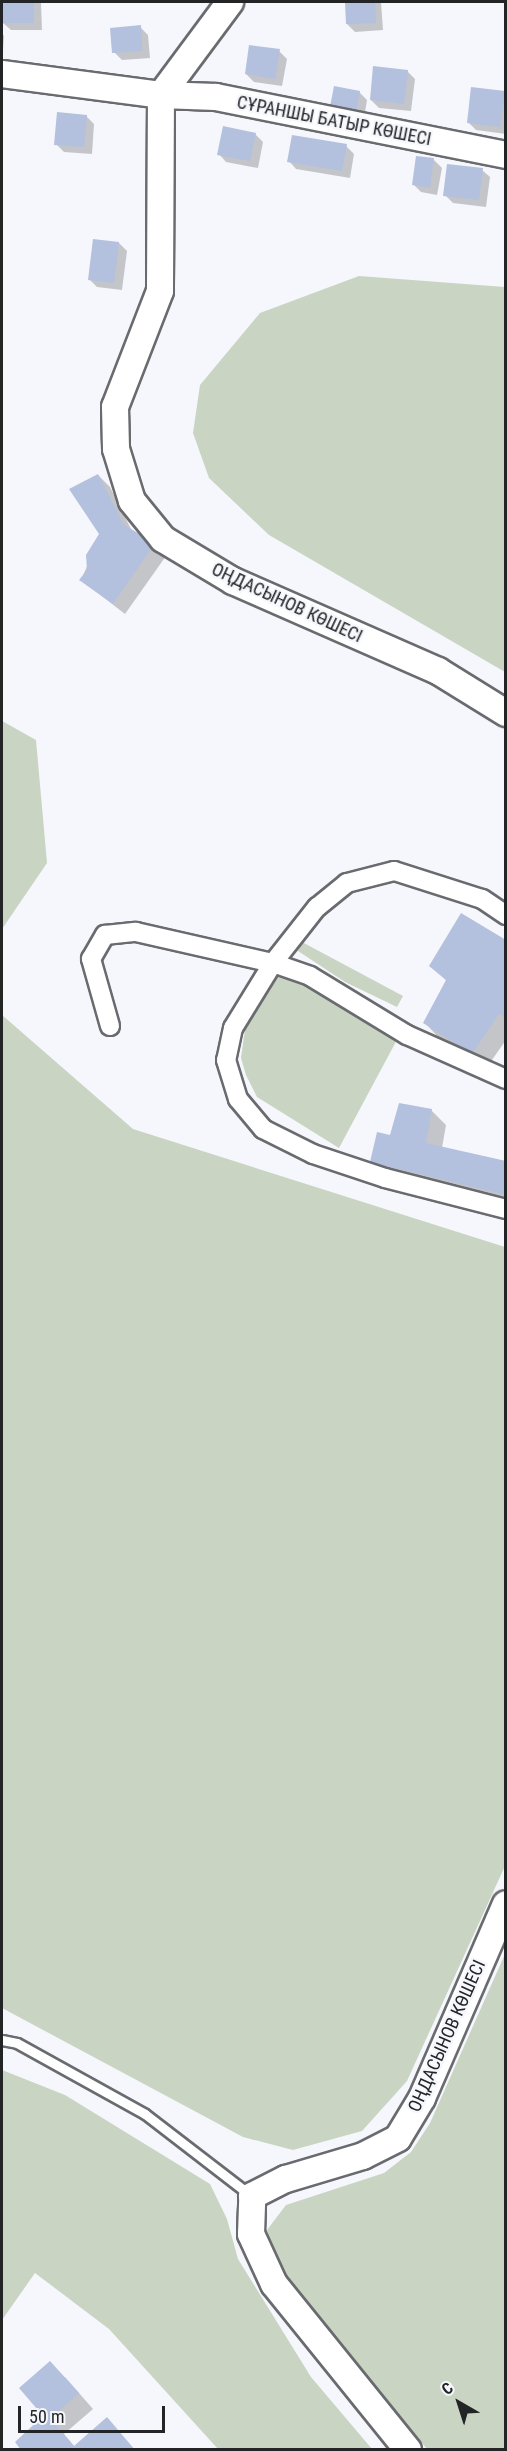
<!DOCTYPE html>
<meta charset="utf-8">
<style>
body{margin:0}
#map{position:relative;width:507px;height:2451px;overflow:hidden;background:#f5f7fc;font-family:"Roboto Condensed",sans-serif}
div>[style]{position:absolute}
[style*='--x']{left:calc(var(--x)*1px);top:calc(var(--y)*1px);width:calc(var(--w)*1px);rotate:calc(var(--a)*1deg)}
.green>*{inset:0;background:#c9d5c2}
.shadow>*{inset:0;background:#0003}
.building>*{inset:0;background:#b3c0de}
.roads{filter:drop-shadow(2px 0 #696b6f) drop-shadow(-2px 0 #696b6f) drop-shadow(0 2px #696b6f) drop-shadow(0 -2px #696b6f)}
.lane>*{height:9px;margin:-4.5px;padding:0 4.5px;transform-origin:4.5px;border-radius:4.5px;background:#fff}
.street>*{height:18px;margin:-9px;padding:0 9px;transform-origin:9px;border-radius:9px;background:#fff}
.secondary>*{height:26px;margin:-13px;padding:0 13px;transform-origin:13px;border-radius:13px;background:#fff}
span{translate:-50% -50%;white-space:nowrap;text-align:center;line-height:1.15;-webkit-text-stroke:4.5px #f5f7fc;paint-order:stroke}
.street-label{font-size:18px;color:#232426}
.frame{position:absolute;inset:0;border:3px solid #232426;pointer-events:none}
.north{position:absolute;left:429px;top:2373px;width:60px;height:60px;-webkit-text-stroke:4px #f5f7fc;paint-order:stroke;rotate:321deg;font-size:16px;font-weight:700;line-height:24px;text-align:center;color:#232426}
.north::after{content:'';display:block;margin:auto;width:21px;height:27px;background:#232426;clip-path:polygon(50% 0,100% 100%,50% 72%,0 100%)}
.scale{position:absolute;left:18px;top:2406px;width:147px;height:27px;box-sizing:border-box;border:3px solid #232426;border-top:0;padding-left:8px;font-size:18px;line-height:21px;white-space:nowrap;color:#232426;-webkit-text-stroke:4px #f5f7fc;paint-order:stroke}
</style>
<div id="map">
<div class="green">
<i style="clip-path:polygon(359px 276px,505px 287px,505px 672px,269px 535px,209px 478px,193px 433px,200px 385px,260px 313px)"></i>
<i style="clip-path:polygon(2px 721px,36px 740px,47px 863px,2px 929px)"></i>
<i style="clip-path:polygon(302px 942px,403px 996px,397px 1007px,345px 982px,298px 951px)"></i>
<i style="clip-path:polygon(279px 970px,399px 1036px,339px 1148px,257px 1097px,246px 1075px,241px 1058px,246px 1022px)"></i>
<i style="clip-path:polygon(2px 1015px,133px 1129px,505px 1247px,505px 1866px,407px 2081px,362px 2131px,293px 2150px,243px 2137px,2px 2008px)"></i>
<i style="clip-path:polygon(505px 1954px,505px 2449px,427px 2449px,290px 2284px,271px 2253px,267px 2230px,286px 2205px,384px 2173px,411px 2152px,430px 2123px)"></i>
<i style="clip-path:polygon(2px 2070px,65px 2095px,210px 2184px,227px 2219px,238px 2259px,311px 2377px,372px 2449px,218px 2449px,109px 2329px,35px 2273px,2px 2320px)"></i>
</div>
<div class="shadow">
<i style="clip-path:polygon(3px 2px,41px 2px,42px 30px,11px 30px,3px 23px)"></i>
<i style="clip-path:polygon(346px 2px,381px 2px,383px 30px,355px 32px,347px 24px)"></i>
<i style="clip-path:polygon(140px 27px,148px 35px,150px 58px,122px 60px,114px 52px)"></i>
<i style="clip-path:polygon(2px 33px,4px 36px,2px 65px)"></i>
<i style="clip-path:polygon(279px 51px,287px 59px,282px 86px,254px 82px,246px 74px)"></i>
<i style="clip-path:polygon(407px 71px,415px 79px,411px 111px,379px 108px,371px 100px)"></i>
<i style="clip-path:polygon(359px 92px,367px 100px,364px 118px,340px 114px,332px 106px)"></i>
<i style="clip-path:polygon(504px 93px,506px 134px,476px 130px,468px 122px)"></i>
<i style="clip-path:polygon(2px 112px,3px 114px,3px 138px,2px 138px)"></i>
<i style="clip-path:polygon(86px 116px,94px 124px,92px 154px,64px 152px,56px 144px)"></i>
<i style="clip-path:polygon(255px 134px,263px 142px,258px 168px,226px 162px,219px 154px)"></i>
<i style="clip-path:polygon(346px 146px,354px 154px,350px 178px,296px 169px,289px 161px)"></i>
<i style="clip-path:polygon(434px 160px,442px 168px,437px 195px,421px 192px,413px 184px)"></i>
<i style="clip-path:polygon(482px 170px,490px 177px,486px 207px,453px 203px,445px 195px)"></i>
<i style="clip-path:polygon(119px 243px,127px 251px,122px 290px,97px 287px,89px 279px)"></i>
<i style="clip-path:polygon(98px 475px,110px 487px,132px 531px,166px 556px,125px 614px,81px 580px,101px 534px)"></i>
<i style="clip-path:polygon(506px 943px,506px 1040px,487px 1067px,439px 1038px,425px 1023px,447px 981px,430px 965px)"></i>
<i style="clip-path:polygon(431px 1110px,446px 1125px,442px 1148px,506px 1162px,506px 1206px,386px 1176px,371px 1162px,391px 1137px)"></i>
<i style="clip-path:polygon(65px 2377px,93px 2409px,64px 2434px,75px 2447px,107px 2419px,135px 2450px,23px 2450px)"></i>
</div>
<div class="building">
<i style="clip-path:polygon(2px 2px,34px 2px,34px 23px,2px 23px)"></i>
<i style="clip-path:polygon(345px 2px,375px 2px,376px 23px,346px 24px)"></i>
<i style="clip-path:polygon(141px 25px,142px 51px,112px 53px,110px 28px)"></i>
<i style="clip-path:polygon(249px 45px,280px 49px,275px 79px,245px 74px)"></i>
<i style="clip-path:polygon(373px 66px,408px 70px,404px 104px,370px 100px)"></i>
<i style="clip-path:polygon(334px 86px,360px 91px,356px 111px,330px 107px)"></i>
<i style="clip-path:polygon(471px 87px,505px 91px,500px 127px,467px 123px)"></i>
<i style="clip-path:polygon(57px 112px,87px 115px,84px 147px,54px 145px)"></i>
<i style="clip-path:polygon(223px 126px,256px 133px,250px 161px,217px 155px)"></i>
<i style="clip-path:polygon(292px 135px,347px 144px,342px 171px,287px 162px)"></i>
<i style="clip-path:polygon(416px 156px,434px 158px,430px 188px,412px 185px)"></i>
<i style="clip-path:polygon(447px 164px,483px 168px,479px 200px,443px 196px)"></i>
<i style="clip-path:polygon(93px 239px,119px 242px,114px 283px,88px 280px)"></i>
<i style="clip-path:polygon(98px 474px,124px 525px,155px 543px,113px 604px,79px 580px,87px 570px,86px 555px,99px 534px,69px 489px)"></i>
<i style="clip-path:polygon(461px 913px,506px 940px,506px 1018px,499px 1014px,472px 1054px,423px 1023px,446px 980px,429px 966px)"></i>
<i style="clip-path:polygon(399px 1103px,432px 1109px,426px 1143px,506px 1161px,506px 1195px,370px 1162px,377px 1132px,390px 1135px)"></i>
<i style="clip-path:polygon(50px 2361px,79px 2393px,50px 2419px,74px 2446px,107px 2417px,135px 2450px,21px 2450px,15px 2442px,43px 2416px,19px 2388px)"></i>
</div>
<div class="roads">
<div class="lane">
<i style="--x:2;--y:2040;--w:15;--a:11"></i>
<i style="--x:17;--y:2043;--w:146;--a:29"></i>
<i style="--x:145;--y:2114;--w:133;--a:37.6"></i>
</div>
<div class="street">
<i style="--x:506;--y:915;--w:29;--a:-146"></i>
<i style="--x:482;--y:899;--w:92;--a:-162.3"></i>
<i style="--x:394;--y:871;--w:49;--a:165.7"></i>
<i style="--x:347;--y:883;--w:38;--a:141"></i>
<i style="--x:317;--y:907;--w:71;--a:128.2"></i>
<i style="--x:273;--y:963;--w:76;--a:121.6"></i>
<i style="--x:233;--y:1028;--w:33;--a:102"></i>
<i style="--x:226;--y:1060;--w:41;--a:72.9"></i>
<i style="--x:238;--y:1099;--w:39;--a:50"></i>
<i style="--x:263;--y:1129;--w:56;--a:26.6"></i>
<i style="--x:313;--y:1154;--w:76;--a:18.4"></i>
<i style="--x:385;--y:1178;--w:125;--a:14.4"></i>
<i style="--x:110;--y:1026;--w:70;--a:-105.8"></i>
<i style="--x:91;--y:959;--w:28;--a:-60"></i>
<i style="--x:105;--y:935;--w:31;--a:-6"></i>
<i style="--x:136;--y:932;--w:140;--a:12.8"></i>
<i style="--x:273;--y:963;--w:39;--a:19"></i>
<i style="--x:310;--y:976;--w:114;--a:31.3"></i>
<i style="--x:407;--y:1035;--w:108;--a:24"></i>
</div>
<div class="secondary">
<i style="--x:2;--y:74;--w:160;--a:7.5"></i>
<i style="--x:161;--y:95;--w:55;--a:2.1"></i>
<i style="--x:216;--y:97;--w:296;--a:11.3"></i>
<i style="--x:161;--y:95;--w:196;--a:90.3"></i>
<i style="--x:160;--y:291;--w:124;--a:111.2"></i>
<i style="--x:115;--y:407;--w:42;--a:88.6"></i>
<i style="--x:116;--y:449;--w:54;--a:72.9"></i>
<i style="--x:132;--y:501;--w:49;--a:50.8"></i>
<i style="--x:163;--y:539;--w:82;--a:31"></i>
<i style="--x:233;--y:581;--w:224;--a:23.7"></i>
<i style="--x:438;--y:671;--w:80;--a:31.7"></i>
<i style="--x:161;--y:95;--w:116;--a:-53.4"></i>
<i style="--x:408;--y:2450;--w:213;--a:-128.9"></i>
<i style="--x:274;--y:2284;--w:55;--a:-114.7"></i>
<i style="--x:251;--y:2234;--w:38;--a:-88"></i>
<i style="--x:252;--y:2196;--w:38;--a:-27"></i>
<i style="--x:286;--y:2179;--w:80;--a:-16.6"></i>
<i style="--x:363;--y:2156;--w:39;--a:-27"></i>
<i style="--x:398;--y:2138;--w:47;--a:-59"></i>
<i style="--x:422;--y:2098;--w:211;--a:-66.6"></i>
</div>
</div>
<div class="street-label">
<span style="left:334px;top:121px;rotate:11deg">СҰРАНШЫ БАТЫР КӨШЕСІ</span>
<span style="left:287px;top:603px;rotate:25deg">ОҢДАСЫНОВ КӨШЕСІ</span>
<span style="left:447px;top:2036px;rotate:-66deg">ОҢДАСЫНОВ КӨШЕСІ</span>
</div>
<div class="frame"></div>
<div class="north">С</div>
<div class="scale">50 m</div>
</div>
